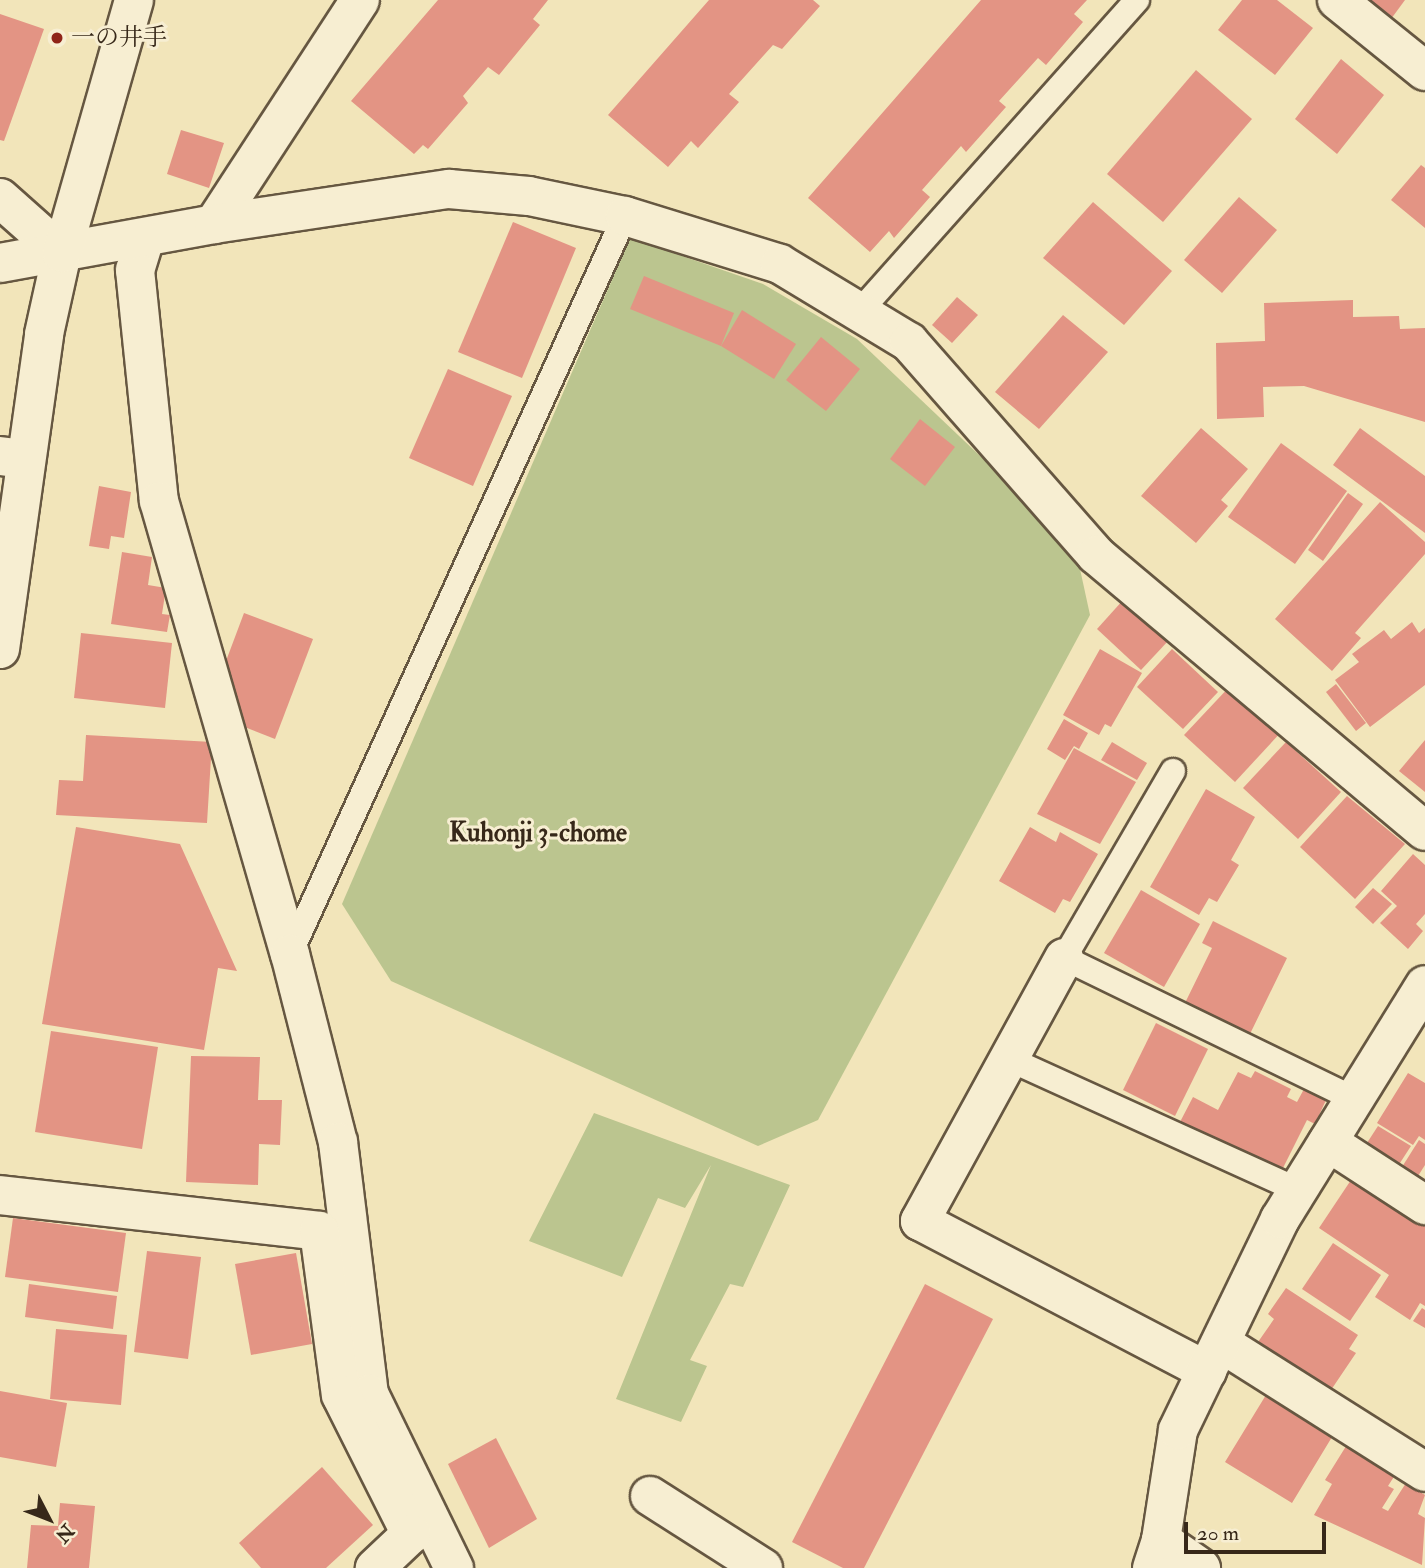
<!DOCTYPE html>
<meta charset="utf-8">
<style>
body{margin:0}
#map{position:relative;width:1425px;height:1568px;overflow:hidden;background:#f2e5ba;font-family:"IM FELL Double Pica","Noto Serif JP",serif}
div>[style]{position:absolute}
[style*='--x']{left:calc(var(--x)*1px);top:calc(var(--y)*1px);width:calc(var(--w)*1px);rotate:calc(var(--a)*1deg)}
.green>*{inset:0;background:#bbc58f}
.building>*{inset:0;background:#e39484}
.roads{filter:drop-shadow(2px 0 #665741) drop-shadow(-2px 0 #665741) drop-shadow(0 2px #665741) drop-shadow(0 -2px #665741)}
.service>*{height:24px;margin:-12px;padding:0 12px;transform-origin:12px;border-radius:12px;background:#f7eed2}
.minor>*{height:38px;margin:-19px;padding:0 19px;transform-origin:19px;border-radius:19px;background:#f7eed2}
.tertiary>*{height:38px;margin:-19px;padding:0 19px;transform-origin:19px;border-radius:19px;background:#f7eed2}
.dots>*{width:19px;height:19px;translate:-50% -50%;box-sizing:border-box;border:4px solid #f7eed2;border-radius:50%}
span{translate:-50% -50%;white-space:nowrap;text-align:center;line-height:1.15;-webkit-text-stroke:6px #f7eed2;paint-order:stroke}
.poi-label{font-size:24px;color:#372819}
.left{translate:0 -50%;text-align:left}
.neighbourhood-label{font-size:26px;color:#372819;font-weight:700}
.north{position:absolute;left:14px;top:1484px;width:70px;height:70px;-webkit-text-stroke:5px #f7eed2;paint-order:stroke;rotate:132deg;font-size:19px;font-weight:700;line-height:28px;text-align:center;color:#372819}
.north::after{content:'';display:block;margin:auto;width:24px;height:32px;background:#372819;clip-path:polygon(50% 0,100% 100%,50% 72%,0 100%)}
.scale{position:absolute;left:1184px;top:1522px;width:142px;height:32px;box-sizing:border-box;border:4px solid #372819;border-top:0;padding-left:9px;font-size:21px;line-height:24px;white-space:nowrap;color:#372819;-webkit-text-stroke:5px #f7eed2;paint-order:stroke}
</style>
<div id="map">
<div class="green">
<i style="clip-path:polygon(630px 238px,763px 284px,857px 339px,1075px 546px,1090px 615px,818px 1120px,758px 1146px,391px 981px,342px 904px)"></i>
<i style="clip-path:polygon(594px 1113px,790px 1185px,743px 1287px,730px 1284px,690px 1360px,707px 1366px,681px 1422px,616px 1399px,711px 1165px,685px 1208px,658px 1198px,622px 1277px,529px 1241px)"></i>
</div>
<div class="building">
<i style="clip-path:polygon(438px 0,548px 0,533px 19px,540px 25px,499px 75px,488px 67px,463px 96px,468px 103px,428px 149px,423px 145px,414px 154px,351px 101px)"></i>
<i style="clip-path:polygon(709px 0,813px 0,820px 6px,782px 49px,773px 45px,729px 94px,739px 102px,698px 148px,691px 141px,668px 167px,608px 115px)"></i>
<i style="clip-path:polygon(981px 0,1087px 0,1074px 14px,1083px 22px,1046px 65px,1038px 58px,999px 101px,1006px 107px,966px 152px,961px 146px,922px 190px,930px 197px,894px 238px,889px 231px,870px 252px,808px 198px)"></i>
<i style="clip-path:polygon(1242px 0,1277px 0,1313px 28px,1275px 75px,1218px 30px)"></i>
<i style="clip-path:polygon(1366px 0,1405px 0,1391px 19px)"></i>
<i style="clip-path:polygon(0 14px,44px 29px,4px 141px,0 140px)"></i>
<i style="clip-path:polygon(1341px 59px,1384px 95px,1337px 154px,1295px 119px)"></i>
<i style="clip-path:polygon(1196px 70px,1252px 119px,1163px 222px,1107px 174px)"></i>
<i style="clip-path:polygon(181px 130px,224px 143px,209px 188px,167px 174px)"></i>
<i style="clip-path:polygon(1421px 165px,1425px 168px,1425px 228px,1391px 200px)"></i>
<i style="clip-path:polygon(1239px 197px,1277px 230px,1222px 293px,1184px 260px)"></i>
<i style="clip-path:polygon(1093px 202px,1172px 271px,1124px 325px,1043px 258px)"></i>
<i style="clip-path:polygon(513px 222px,576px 248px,522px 378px,458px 352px)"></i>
<i style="clip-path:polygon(644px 276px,734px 313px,721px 346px,630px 309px)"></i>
<i style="clip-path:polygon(957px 297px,978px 315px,952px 343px,932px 325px)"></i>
<i style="clip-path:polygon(1353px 300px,1353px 317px,1399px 316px,1400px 329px,1425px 328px,1425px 422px,1304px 386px,1263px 387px,1264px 417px,1217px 419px,1216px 343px,1265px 341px,1264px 303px)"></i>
<i style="clip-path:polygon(742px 310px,796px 344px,774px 379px,721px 346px)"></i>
<i style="clip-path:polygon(1063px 315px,1108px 352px,1039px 429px,995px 392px)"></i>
<i style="clip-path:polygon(821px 337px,860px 369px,826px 411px,786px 380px)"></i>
<i style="clip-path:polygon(448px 369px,512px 396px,473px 486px,409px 458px)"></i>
<i style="clip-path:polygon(920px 419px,955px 447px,925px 486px,890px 459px)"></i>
<i style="clip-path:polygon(1201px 428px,1248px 469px,1221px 500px,1228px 506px,1196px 543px,1141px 496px)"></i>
<i style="clip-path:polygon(1360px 428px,1425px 476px,1425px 533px,1333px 465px)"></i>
<i style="clip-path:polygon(1281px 443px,1347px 491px,1295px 564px,1228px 517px)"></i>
<i style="clip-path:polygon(99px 486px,131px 492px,124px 538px,111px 536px,109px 549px,89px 546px)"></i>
<i style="clip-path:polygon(1348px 493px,1363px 504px,1323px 561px,1308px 550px)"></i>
<i style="clip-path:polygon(1380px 502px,1425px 542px,1425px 554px,1355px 633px,1361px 638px,1332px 671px,1275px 619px)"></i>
<i style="clip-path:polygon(122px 552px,152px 557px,148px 585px,166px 588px,162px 614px,170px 615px,167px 632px,111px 624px)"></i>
<i style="clip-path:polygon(1124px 599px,1169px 640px,1141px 670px,1097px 629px)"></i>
<i style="clip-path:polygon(244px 613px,313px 639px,275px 739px,237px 724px,220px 677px)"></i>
<i style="clip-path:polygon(1412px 622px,1419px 633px,1425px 628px,1425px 685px,1370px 727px,1335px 680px,1359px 662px,1352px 654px,1384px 630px,1391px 639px)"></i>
<i style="clip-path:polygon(81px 633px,172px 643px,165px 708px,74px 698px)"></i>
<i style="clip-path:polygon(1100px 649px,1142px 673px,1111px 727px,1105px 724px,1099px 735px,1063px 715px)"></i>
<i style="clip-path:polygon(1172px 649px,1218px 692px,1183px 729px,1137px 687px)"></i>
<i style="clip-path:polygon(1232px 684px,1283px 730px,1235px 782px,1184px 735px)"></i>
<i style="clip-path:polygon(1336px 684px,1366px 723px,1356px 731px,1326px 692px)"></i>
<i style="clip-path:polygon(1064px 719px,1088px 733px,1079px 749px,1074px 746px,1065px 760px,1047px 749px)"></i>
<i style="clip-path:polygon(86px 735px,212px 742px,207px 823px,56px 815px,59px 780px,83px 781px)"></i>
<i style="clip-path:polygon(1425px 740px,1425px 792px,1399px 771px)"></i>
<i style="clip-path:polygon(1112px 742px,1147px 763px,1137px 780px,1101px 760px)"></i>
<i style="clip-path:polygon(1286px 742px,1341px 792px,1298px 839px,1243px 788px)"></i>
<i style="clip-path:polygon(1074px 748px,1136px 782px,1100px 844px,1037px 814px)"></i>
<i style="clip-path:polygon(1206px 789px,1255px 817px,1231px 860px,1239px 865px,1217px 902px,1209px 898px,1199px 915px,1150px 887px)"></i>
<i style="clip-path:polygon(1347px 796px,1405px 844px,1355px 899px,1300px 847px)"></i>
<i style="clip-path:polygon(76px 827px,180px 844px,237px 971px,218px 968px,204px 1050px,42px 1024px)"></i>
<i style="clip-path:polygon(1030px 827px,1056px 842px,1060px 832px,1098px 854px,1070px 902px,1063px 899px,1055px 913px,999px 881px)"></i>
<i style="clip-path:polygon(1413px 854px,1425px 865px,1425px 914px,1416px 924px,1423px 931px,1408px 949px,1380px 923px,1397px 906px,1381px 891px)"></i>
<i style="clip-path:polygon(1373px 888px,1392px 904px,1373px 924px,1355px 907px)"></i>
<i style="clip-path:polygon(1141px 890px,1200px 924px,1164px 987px,1104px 953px)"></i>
<i style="clip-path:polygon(1213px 921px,1287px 958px,1249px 1036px,1184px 1005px,1212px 948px,1202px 943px)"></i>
<i style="clip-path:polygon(1156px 1023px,1208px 1049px,1175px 1116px,1123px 1090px)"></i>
<i style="clip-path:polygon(51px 1031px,158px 1047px,142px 1149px,35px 1132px)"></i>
<i style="clip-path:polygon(191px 1056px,260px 1057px,258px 1100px,282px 1100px,280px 1145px,259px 1144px,258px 1185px,186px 1182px)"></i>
<i style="clip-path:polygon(1255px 1071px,1291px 1089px,1287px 1097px,1297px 1102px,1304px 1089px,1326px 1100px,1315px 1124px,1307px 1120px,1281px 1172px,1180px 1122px,1193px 1097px,1218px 1110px,1238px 1072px,1251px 1078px)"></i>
<i style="clip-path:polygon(1408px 1073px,1425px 1083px,1425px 1140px,1419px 1136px,1413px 1145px,1377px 1123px)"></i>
<i style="clip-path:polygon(1378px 1126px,1411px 1146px,1398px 1166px,1365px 1146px)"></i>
<i style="clip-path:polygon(1419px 1140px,1425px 1144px,1425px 1165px,1418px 1176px,1402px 1167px)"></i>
<i style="clip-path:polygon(1355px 1174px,1425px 1220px,1425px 1306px,1420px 1303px,1410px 1320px,1375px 1297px,1389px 1275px,1319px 1228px)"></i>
<i style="clip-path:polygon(13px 1218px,126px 1233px,118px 1292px,5px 1277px)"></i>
<i style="clip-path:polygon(1333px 1243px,1381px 1275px,1350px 1321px,1302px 1289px)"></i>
<i style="clip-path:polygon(147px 1251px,201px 1257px,188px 1359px,134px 1352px)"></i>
<i style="clip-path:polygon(296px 1253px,312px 1344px,251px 1355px,235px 1264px)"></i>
<i style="clip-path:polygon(29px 1284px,117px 1296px,113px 1329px,25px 1317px)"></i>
<i style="clip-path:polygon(925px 1284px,993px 1319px,864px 1568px,843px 1568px,792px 1542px)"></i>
<i style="clip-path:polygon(1286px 1288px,1358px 1335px,1349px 1349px,1356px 1353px,1331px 1390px,1258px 1342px,1274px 1319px,1268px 1314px)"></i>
<i style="clip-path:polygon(1422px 1308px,1425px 1310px,1425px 1328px,1413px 1321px)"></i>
<i style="clip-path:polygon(56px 1329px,127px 1335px,121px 1405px,50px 1399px)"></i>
<i style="clip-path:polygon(1269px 1390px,1309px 1414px,1305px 1421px,1332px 1437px,1292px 1503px,1225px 1462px)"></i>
<i style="clip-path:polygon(0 1391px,67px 1403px,56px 1467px,0 1457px)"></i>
<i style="clip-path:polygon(496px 1438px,537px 1519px,489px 1548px,448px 1464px)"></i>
<i style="clip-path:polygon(1348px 1443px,1397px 1472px,1388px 1486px,1394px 1489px,1382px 1508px,1388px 1511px,1406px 1483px,1425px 1495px,1418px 1514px,1425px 1518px,1422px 1565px,1314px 1515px,1332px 1484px,1325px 1480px)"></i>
<i style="clip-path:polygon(322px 1467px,373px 1525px,326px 1568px,261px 1568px,239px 1543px)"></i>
<i style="clip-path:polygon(60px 1503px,95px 1506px,89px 1568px,27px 1568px,31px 1525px,58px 1526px)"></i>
</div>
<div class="roads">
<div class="service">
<i style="--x:859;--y:312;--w:418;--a:-48.3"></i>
<i style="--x:1173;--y:771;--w:216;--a:120.2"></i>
<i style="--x:1064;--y:958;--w:323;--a:25.9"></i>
<i style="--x:290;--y:954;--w:810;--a:-65.59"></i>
<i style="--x:1009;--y:1059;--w:317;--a:24.4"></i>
</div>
<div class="minor">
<i style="--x:1337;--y:0;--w:113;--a:38.9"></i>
<i style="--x:0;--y:198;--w:83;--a:41.6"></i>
<i style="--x:214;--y:224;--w:267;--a:-56.9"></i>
<i style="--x:145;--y:238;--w:34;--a:107"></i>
<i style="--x:135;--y:270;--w:232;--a:84.1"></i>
<i style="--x:159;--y:501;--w:472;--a:73.9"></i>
<i style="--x:290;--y:954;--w:194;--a:75.7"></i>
<i style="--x:338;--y:1142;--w:254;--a:83"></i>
<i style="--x:369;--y:1394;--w:194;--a:64"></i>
<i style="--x:0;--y:263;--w:218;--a:-10.3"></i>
<i style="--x:214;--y:224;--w:238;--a:-8.5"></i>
<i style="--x:449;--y:189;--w:80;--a:5"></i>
<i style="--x:529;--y:196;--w:98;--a:11.8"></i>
<i style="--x:625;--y:216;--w:162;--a:17.2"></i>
<i style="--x:780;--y:264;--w:151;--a:31.2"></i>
<i style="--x:909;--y:342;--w:283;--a:48.7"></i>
<i style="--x:1096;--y:555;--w:429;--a:40"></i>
<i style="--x:0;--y:456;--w:25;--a:7"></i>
<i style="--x:1064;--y:958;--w:300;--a:118.7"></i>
<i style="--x:920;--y:1221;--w:324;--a:27.6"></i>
<i style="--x:1328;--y:1142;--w:116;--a:33"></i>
<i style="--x:0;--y:1195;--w:321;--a:6.4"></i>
<i style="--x:319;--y:1231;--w:165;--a:82.4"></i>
<i style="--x:341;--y:1395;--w:156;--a:63.3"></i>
<i style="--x:411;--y:1534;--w:50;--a:136.6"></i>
<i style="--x:1221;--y:1343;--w:241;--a:32.3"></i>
<i style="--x:650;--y:1496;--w:134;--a:32.5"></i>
<i style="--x:1161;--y:1540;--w:49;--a:35"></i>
</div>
<div class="tertiary">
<i style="--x:0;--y:649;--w:318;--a:-82"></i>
<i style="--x:44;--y:334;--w:83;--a:-77.5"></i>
<i style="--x:62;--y:253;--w:263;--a:-74.1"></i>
<i style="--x:1152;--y:1568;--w:29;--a:-72"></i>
<i style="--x:1161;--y:1540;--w:111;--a:-81.2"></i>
<i style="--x:1178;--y:1430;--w:234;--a:-64.2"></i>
<i style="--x:1280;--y:1219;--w:275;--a:-58.2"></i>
</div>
</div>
<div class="dots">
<i style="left:57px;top:38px;background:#8f2418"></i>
</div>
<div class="poi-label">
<span class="left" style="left:71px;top:38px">一の井手</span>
</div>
<div class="neighbourhood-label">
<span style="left:538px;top:834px">Kuhonji 3-chome</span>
</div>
<div class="north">N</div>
<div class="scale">20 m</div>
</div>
